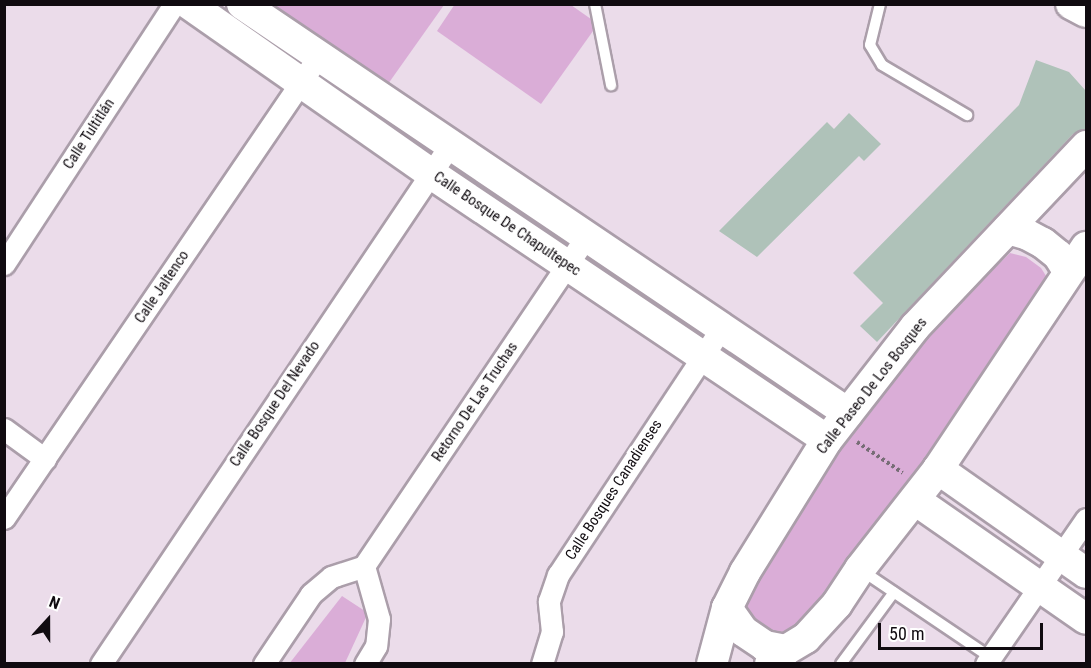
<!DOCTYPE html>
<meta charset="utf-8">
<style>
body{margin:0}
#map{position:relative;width:1091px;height:668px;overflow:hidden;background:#ebdcea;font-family:"Roboto Condensed",sans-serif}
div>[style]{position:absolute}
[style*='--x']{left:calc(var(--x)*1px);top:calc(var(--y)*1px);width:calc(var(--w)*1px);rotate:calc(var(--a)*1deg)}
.green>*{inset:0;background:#daadd7}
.building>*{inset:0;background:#afc2b9}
.path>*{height:4px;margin-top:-2px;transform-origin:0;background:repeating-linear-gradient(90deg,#776d76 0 3px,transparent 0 6px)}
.roads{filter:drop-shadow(2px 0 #ab9eaa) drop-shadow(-2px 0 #ab9eaa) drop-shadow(0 2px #ab9eaa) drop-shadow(0 -2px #ab9eaa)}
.lane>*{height:10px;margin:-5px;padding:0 5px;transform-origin:5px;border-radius:5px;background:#fff}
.street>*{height:21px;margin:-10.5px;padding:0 10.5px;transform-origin:10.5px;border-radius:10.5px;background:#fff}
.secondary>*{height:30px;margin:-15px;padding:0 15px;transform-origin:15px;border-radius:15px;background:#fff}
span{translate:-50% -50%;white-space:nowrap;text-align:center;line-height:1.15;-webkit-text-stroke:6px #fff;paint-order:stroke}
.street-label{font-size:15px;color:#100b10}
.frame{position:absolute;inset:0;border:6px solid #100b10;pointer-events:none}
.north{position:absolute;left:18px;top:590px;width:60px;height:60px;-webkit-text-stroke:4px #fff;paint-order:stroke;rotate:21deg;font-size:16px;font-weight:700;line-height:24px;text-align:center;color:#100b10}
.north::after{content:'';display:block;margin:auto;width:21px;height:27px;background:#100b10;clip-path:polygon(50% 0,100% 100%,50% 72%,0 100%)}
.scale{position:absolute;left:878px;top:623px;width:165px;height:27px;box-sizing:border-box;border:3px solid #100b10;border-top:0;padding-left:8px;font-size:18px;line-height:21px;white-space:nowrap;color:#100b10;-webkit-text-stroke:4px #fff;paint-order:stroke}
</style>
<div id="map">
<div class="green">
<i style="clip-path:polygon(455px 4px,571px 5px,598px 24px,541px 104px,437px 31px)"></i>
<i style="clip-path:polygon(269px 5px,444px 5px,388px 84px)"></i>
<i style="clip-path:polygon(1010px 253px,1026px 257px,1041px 268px,1048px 279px,1050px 291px,796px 637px,747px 630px,734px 583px,924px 336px)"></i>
<i style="clip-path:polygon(342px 596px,368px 613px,345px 663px,289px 664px)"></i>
</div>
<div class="building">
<i style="clip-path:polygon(1036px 60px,1069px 72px,1086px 91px,1086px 129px,1073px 134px,877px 342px,860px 326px,883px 303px,853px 273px,1019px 105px)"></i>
<i style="clip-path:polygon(849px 113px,881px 144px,864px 161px,859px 156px,757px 257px,719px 231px,827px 122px,834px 129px)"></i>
</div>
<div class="path">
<i style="--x:857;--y:442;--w:55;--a:34"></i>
</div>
<div class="roads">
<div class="lane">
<i style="--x:595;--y:4;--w:83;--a:78.8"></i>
<i style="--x:880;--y:4;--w:42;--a:103.7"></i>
<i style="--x:870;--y:45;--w:23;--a:59"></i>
<i style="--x:882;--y:65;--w:99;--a:30.5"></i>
<i style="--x:861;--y:570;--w:156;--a:34"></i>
<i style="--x:841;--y:664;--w:89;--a:-53.6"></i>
</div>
<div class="street">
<i style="--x:4;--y:264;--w:311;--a:-56.8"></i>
<i style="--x:4;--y:429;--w:51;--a:36.2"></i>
<i style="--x:4;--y:518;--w:558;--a:-55.74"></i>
<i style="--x:364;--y:566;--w:55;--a:74.2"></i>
<i style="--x:379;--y:619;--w:27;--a:96"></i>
<i style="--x:376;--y:646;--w:21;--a:121"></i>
<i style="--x:101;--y:664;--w:625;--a:-56.08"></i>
<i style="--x:264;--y:664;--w:84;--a:-56.1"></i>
<i style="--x:311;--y:594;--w:26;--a:-40"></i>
<i style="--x:331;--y:577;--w:35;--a:-18"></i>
<i style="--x:364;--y:566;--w:397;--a:-56"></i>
<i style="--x:542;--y:664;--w:34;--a:-73"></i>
<i style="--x:552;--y:632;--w:31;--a:-96"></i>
<i style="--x:549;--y:601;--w:28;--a:-71"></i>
<i style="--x:558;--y:575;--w:295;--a:-56.5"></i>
<i style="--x:986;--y:664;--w:176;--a:-55.4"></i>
</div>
<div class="secondary">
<i style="--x:189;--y:4;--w:294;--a:35"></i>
<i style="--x:430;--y:173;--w:478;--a:33.9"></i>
<i style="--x:242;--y:4;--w:731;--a:34.02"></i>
<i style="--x:1071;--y:4;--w:17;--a:28"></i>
<i style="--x:1008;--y:229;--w:19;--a:16"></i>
<i style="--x:1026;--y:234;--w:19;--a:28"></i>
<i style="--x:1043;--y:243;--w:19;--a:39"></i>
<i style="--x:1058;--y:255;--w:19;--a:58"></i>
<i style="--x:938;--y:469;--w:181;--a:35.1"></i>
<i style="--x:915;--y:500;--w:208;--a:34.8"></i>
<i style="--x:727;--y:608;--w:28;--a:55"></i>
<i style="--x:743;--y:631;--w:27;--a:34"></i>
<i style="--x:765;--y:646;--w:21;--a:11"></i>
<i style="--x:712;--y:664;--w:58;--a:-75"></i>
<i style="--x:727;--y:608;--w:40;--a:-63.4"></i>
<i style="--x:745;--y:572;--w:155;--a:-58.2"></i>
<i style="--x:827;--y:440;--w:143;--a:-52.1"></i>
<i style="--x:915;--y:327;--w:249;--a:-46.6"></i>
<i style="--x:770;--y:664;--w:21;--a:-41"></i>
<i style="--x:786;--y:650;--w:23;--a:-31"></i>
<i style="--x:806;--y:638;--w:46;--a:-47.6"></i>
<i style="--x:837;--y:604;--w:42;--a:-56.7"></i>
<i style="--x:860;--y:569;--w:127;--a:-52"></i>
<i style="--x:938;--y:469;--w:267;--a:-56.3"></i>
</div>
</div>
<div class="street-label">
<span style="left:89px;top:134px;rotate:-57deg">Calle Tultitlán</span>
<span style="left:507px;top:224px;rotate:34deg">Calle Bosque De Chapultepec</span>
<span style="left:162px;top:287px;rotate:-56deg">Calle Jaltenco</span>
<span style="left:872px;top:386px;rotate:-52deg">Calle Paseo De Los Bosques</span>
<span style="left:475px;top:402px;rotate:-56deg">Retorno De Las Truchas</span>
<span style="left:275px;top:404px;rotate:-56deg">Calle Bosque Del Nevado</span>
<span style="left:614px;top:490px;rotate:-57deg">Calle Bosques Canadienses</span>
</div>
<div class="frame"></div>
<div class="north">N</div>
<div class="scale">50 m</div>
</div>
